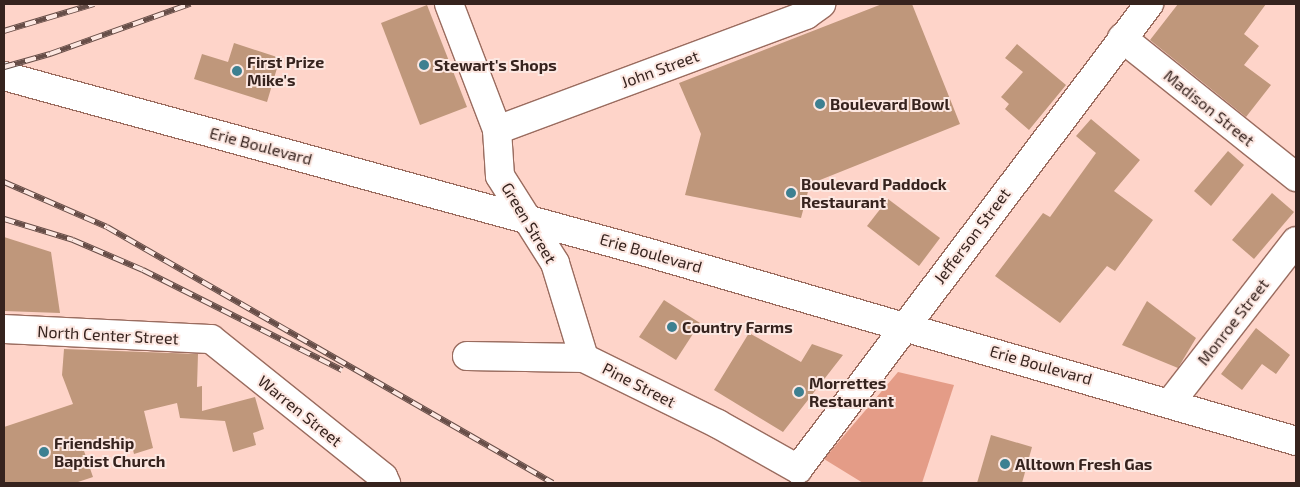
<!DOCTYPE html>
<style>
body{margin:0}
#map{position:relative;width:1300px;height:487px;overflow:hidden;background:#fed4c9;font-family:"Exo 2",sans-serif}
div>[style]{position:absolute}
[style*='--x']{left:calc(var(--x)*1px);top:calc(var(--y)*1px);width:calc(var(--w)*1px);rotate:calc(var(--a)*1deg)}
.green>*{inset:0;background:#e49c87}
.building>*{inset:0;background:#bf977b}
.roads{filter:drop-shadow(1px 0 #9a6c5f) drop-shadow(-1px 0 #9a6c5f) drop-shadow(0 1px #9a6c5f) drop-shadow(0 -1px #9a6c5f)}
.minor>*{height:28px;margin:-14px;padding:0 14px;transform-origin:14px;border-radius:14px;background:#fff}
.highway>*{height:28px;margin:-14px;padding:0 14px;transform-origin:14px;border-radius:14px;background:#fff}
.rail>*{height:5.5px;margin-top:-2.75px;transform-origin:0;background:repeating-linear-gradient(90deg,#fce7e1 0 11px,#674e48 0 22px);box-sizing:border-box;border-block:1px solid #674e48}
.dots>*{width:14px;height:14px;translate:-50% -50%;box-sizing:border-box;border:2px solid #fce7e1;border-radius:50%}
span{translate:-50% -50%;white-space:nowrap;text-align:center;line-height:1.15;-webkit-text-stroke:4px #fce7e1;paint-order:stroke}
.poi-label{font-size:16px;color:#36231e;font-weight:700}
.left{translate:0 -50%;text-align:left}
.street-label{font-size:16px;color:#36231e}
.frame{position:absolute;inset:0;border:5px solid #36231e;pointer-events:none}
</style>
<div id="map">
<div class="green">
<i style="clip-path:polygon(898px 372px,954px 385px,922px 483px,863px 483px,824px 459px)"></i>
</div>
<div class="building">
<i style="clip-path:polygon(882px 4px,912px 4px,960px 124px,810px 184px,801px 218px,685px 195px,701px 134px,679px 83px)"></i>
<i style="clip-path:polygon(1178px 4px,1266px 4px,1244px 34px,1259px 46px,1244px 65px,1271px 85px,1246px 117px,1150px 40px)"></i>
<i style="clip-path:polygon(427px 5px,467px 107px,420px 125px,381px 23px)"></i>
<i style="clip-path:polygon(234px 43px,280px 58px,267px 102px,194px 79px,202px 54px,228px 62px)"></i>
<i style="clip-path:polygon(1017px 44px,1066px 85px,1029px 130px,1005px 109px,1009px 104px,1001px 97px,1023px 72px,1005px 58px)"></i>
<i style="clip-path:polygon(1091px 119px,1140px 160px,1114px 191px,1153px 220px,1115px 271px,1107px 266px,1060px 323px,995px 276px,1043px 213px,1050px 217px,1096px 153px,1076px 136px)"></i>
<i style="clip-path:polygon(1228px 151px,1244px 165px,1211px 206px,1194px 191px)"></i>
<i style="clip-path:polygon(1272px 193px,1294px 212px,1254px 259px,1232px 240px)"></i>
<i style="clip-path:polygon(888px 199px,940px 238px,919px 266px,867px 226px)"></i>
<i style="clip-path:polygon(4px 237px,51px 252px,60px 313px,4px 311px)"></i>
<i style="clip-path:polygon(664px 300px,700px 323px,676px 360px,639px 337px)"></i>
<i style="clip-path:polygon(1147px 301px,1196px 338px,1178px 368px,1122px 345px)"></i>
<i style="clip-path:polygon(1256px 328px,1290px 355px,1276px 374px,1262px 364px,1242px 390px,1221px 374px)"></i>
<i style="clip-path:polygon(749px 333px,801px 362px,812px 344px,843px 355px,783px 432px,714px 390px)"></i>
<i style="clip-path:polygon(64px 349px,198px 354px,197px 387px,202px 386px,202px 411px,255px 397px,264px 429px,253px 433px,256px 445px,233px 452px,225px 421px,180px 418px,177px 403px,144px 411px,153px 448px,134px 454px,130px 438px,83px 448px,93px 477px,75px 483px,4px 483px,4px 427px,73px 404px,62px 375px)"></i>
<i style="clip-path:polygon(991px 435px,1032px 447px,1022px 483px,977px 483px)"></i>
</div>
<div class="roads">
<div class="minor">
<i style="--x:449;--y:4;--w:135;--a:69.1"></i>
<i style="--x:497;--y:130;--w:46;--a:86.3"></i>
<i style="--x:500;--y:176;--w:103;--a:57.7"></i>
<i style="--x:555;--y:263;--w:99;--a:73"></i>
<i style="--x:1122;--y:38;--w:223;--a:38.6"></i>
<i style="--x:497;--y:130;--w:330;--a:-20.4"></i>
<i style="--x:806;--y:15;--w:19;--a:-36"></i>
<i style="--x:4;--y:329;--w:207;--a:2.8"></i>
<i style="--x:211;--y:339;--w:221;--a:38.7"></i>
<i style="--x:383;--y:477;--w:7;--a:63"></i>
<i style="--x:467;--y:356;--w:117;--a:1"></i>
<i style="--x:584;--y:358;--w:149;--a:26.2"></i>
<i style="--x:718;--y:424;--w:92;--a:29.4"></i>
<i style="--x:798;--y:469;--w:583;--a:-52.95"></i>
<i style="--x:1170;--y:403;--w:205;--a:-52.1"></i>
</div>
<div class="highway">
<i style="--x:4;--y:76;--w:666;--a:15.33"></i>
<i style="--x:646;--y:252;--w:677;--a:16.21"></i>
</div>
</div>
<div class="rail">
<i style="--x:4;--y:31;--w:94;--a:-16.7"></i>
<i style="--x:4;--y:67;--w:48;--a:-15.8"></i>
<i style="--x:50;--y:54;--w:149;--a:-19.7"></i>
<i style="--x:4;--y:182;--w:112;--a:23.6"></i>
<i style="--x:107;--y:227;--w:514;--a:29.86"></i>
<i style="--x:4;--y:219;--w:72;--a:16.9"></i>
<i style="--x:73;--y:240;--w:76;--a:23.2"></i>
<i style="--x:143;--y:270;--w:223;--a:26.7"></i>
</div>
<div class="dots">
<i style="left:424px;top:65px;background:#3d8091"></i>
<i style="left:237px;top:71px;background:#3d8091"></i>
<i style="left:820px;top:104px;background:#3d8091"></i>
<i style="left:791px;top:193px;background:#3d8091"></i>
<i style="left:672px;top:327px;background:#3d8091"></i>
<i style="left:799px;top:392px;background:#3d8091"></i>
<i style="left:44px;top:452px;background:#3d8091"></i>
<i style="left:1005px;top:464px;background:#3d8091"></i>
</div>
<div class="poi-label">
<span class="left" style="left:247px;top:71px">First Prize<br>Mike's</span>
<span class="left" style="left:434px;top:65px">Stewart's Shops</span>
<span class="left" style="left:830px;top:104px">Boulevard Bowl</span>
<span class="left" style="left:801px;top:193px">Boulevard Paddock<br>Restaurant</span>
<span class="left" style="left:682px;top:327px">Country Farms</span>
<span class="left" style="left:809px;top:392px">Morrettes<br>Restaurant</span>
<span class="left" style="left:54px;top:452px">Friendship<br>Baptist Church</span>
<span class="left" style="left:1015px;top:464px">Alltown Fresh Gas</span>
</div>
<div class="street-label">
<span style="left:660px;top:69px;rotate:-20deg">John Street</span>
<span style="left:1209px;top:108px;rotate:39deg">Madison Street</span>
<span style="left:261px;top:146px;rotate:15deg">Erie Boulevard</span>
<span style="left:529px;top:223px;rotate:59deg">Green Street</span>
<span style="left:972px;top:236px;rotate:-53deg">Jefferson Street</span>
<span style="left:651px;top:253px;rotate:16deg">Erie Boulevard</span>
<span style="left:1233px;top:322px;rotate:-52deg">Monroe Street</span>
<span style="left:108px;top:335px;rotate:3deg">North Center Street</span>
<span style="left:1041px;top:365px;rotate:16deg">Erie Boulevard</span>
<span style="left:639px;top:385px;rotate:27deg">Pine Street</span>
<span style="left:300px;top:411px;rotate:39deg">Warren Street</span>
</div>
<div class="frame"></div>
</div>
